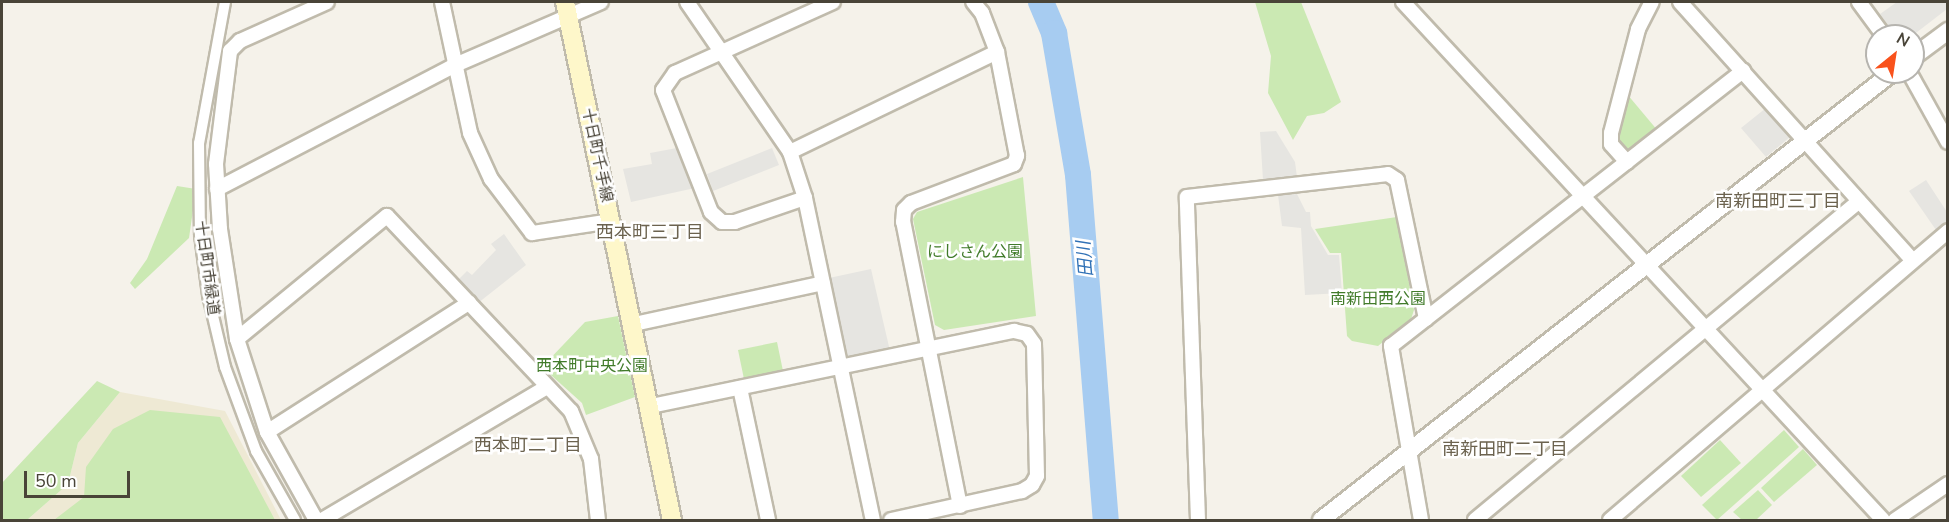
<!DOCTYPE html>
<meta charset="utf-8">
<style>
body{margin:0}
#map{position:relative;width:1949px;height:522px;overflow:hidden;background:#f5f2ea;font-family:"Nunito Sans","Noto Sans JP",sans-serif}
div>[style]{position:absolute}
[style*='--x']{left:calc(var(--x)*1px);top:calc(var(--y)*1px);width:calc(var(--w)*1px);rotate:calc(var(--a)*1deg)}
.education>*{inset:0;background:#eee9d4}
.green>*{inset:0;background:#cbe9b3}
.parking>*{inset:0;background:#e6e5e1}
.river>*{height:26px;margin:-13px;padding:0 13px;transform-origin:13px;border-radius:13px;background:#a7ccf1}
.roads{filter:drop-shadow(2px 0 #c0bbac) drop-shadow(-2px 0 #c0bbac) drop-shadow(0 2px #c0bbac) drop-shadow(0 -2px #c0bbac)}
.pedestrian>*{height:10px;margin:-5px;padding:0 5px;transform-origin:5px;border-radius:5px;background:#fff}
.minor>*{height:14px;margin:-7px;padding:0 7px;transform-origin:7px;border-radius:7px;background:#fff}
.tertiary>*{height:16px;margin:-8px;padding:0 8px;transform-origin:8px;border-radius:8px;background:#fff}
.secondary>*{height:18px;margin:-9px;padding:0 9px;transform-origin:9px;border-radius:9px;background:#fef7ca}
span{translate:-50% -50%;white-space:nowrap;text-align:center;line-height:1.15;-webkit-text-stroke:5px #fff;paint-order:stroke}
.street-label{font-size:16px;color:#494438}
.park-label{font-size:16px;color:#417b2a}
.neighbourhood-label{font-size:18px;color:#6c634f}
.water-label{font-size:18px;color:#3071b6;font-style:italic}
.frame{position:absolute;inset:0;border:3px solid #494438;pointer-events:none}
.north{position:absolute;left:1865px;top:24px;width:60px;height:60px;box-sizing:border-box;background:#fff;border:2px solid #b6b4af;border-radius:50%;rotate:30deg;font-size:16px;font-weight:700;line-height:24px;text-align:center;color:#494438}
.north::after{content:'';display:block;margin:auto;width:21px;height:27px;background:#f9521c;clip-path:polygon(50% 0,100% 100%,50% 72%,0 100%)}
.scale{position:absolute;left:24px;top:471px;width:106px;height:27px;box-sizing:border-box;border:3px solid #494438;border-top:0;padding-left:8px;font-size:18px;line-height:21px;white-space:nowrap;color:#494438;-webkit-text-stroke:4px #fff;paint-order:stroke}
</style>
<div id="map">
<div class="education">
<i style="clip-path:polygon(120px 392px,225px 411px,281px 520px,27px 520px,68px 484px,78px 443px)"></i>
</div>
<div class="green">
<i style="clip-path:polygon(1255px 2px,1301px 2px,1341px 102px,1324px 113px,1307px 116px,1293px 140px,1268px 93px,1271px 56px)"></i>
<i style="clip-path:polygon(1627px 94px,1658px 131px,1632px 150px,1626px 150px,1617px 140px)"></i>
<i style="clip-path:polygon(1023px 177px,1036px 316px,944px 330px,935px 325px,913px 219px,917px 212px)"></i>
<i style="clip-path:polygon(177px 186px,196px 189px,189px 238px,135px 289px,130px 283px,147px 259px)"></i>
<i style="clip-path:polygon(1397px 217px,1414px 310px,1411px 319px,1378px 346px,1352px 341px,1347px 336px,1341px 253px,1330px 253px,1315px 229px)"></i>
<i style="clip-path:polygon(618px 316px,635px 397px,586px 415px,582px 403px,542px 367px,585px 322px)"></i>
<i style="clip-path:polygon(777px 342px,783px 371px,744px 379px,738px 350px)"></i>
<i style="clip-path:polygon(97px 381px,120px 392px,78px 443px,68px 484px,27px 520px,2px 520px,2px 483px)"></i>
<i style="clip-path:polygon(150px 410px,220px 417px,275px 520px,54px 520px,84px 497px,86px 467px,113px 429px)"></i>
<i style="clip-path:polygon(1784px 430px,1799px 447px,1717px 520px,1702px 505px)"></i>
<i style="clip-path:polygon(1720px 440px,1741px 463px,1701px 497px,1681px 476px)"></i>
<i style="clip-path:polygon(1803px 449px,1817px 465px,1774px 502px,1761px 488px)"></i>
<i style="clip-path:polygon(1758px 490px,1772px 505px,1756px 520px,1742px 520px,1733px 512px)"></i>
</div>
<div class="parking">
<i style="clip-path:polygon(1897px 2px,1947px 2px,1947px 9px,1912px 36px,1896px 36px,1880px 14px)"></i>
<i style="clip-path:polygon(1766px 108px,1790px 137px,1766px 157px,1741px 128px)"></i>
<i style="clip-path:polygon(1276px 131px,1295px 162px,1297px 177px,1263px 180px,1260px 132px)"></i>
<i style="clip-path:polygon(677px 148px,695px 188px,631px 202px,623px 169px,652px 164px,650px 153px)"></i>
<i style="clip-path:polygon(772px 148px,779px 165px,713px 191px,707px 174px)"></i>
<i style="clip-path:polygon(1926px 180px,1947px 212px,1947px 222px,1936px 230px,1909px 191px)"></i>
<i style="clip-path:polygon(1297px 194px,1306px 212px,1310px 212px,1311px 226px,1328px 255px,1339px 255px,1342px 293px,1305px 295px,1301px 228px,1282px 226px,1278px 195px)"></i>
<i style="clip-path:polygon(504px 234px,526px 265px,478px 303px,457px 281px,467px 271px,472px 275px,496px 250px,491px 244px)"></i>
<i style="clip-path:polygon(871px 269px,890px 351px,848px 361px,829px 278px)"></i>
</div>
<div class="river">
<i style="--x:1041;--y:2;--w:34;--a:67"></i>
<i style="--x:1054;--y:33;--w:144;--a:80.4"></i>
<i style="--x:1078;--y:175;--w:346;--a:85.4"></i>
</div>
<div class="roads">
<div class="pedestrian">
<i style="--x:225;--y:2;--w:143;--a:100.4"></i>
<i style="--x:199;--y:143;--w:92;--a:89.4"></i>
<i style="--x:200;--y:235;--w:61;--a:82.4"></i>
<i style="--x:208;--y:295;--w:74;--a:76.7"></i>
<i style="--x:225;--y:367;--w:90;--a:69.7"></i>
<i style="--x:256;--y:451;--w:79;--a:60.5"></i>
</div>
<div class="minor">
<i style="--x:442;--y:2;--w:134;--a:77.9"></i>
<i style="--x:470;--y:133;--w:51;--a:65.5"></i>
<i style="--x:491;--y:179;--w:68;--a:52.8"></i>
<i style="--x:532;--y:233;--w:80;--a:-8.6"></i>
<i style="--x:687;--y:2;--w:182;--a:55.5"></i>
<i style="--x:790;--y:152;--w:48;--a:71.9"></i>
<i style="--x:805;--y:198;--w:329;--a:78.1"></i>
<i style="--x:1403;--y:2;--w:706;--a:47.18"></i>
<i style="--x:1680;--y:2;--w:346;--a:48"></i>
<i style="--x:1859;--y:2;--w:42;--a:53.7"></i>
<i style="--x:1909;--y:72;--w:80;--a:60.9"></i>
<i style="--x:790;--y:152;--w:230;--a:-25.8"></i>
<i style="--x:1627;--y:162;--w:24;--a:-132"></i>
<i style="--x:1611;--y:144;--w:11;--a:-90"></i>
<i style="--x:1611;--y:133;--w:107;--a:-75.4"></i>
<i style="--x:1638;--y:29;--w:30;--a:-63"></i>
<i style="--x:217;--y:189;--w:266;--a:-27.5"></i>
<i style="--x:453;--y:66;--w:161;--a:-23.4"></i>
<i style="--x:805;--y:198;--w:74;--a:161.1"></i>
<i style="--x:735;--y:222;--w:13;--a:180"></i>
<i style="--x:722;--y:222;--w:15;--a:-138"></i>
<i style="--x:711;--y:212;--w:131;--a:-111.5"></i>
<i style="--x:663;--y:90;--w:21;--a:-55"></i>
<i style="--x:675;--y:73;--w:173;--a:-24.2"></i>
<i style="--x:634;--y:324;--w:193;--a:-12.2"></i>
<i style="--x:237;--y:339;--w:194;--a:-39.4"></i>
<i style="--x:387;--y:216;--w:268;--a:46.7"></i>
<i style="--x:571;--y:411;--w:52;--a:67.4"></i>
<i style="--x:591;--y:459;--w:61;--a:83.5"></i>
<i style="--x:740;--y:388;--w:135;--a:78"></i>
<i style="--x:651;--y:406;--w:371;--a:-11.7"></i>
<i style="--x:1014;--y:331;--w:13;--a:13"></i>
<i style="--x:1027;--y:334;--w:12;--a:55"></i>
<i style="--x:1034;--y:344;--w:132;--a:88.7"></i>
<i style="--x:1037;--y:476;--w:10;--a:119"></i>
<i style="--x:1032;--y:485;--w:12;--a:149"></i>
<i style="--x:1022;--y:491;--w:134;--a:167.5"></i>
<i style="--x:267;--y:432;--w:240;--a:-32.6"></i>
<i style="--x:960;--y:506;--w:290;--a:-101.3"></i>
<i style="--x:903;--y:222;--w:12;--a:-85"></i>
<i style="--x:904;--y:210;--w:10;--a:-45"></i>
<i style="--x:911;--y:203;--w:110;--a:-20.7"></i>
<i style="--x:1014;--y:164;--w:9;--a:-69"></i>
<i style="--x:1017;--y:156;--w:106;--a:-100.9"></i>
<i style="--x:997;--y:52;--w:42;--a:-111"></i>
<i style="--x:982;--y:13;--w:14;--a:-129"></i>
<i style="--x:316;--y:520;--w:101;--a:-119.1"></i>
<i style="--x:267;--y:432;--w:98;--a:-107.9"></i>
<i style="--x:237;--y:339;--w:111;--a:-98.8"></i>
<i style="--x:220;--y:229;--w:65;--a:-93.5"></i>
<i style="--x:216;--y:164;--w:114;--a:-82.9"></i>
<i style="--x:230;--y:51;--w:14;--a:-45"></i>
<i style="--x:240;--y:41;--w:95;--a:-24.1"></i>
<i style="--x:322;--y:520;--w:261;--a:-30.6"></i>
<i style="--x:1198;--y:520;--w:323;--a:-92"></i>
<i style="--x:1187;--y:197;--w:202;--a:-6.5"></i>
<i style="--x:1388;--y:174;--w:11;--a:34"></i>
<i style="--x:1397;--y:180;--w:142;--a:78.2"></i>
<i style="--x:1421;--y:520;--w:177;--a:-99.8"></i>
<i style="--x:1391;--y:346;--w:447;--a:-38"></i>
<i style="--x:1475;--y:520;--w:499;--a:-39.7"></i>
<i style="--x:1610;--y:520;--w:445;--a:-40.5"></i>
<i style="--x:1895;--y:520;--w:64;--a:-34.2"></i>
</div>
<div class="tertiary">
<i style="--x:1913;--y:57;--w:44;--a:-36.6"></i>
<i style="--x:1321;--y:520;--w:727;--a:-38.07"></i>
</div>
<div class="secondary">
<i style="--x:565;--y:2;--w:529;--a:78.33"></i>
</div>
</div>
<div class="street-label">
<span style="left:597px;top:155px;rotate:78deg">十日町千手線</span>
<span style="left:207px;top:268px;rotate:82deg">十日町市緑道</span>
</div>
<div class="park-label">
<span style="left:975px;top:252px">にしさん公園</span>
<span style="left:1378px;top:299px">南新田西公園</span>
<span style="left:592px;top:366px">西本町中央公園</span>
</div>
<div class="neighbourhood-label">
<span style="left:1778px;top:201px">南新田町三丁目</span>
<span style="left:650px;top:232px">西本町三丁目</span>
<span style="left:528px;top:445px">西本町二丁目</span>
<span style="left:1505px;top:449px">南新田町二丁目</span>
</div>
<div class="water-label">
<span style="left:1085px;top:259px;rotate:-95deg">田川</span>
</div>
<div class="frame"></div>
<div class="north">N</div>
<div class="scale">50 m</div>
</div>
